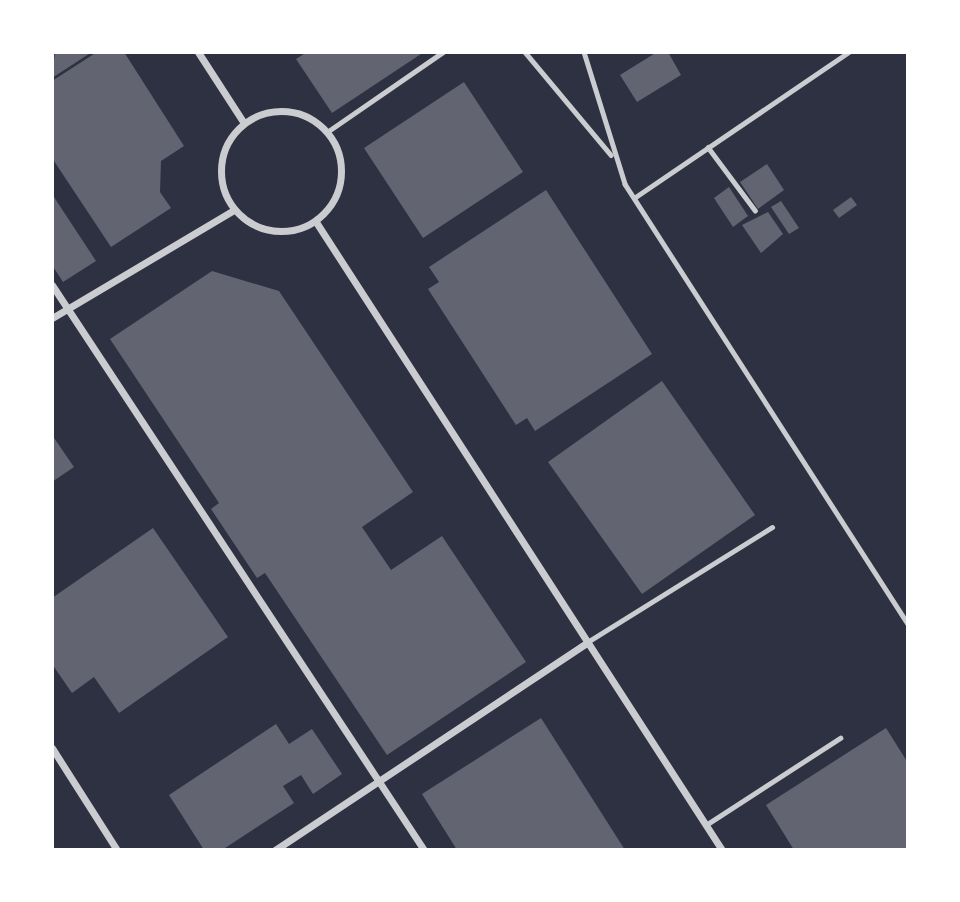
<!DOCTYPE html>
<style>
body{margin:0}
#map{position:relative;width:960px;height:902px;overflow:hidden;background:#2d3142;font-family:Georgia,serif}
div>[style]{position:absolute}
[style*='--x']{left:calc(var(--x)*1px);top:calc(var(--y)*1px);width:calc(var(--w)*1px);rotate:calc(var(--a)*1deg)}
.building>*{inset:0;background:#626471}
.service>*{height:4.5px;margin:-2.25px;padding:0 2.25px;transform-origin:2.25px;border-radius:2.25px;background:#caccd0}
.minor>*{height:7px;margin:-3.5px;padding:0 3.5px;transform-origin:3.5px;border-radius:3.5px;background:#caccd0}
.minor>.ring{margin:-3.5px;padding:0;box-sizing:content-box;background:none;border:7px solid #caccd0;border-radius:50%}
span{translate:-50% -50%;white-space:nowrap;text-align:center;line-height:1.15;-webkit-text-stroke:7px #fff;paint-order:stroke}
.frame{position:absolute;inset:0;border:54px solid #fff;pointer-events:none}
</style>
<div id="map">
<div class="building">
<i style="clip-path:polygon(55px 52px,92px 52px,52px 78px)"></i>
<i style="clip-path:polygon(97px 52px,124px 52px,184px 146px,161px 161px,160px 192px,171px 208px,111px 247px,52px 158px,52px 81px)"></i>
<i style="clip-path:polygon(307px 52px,424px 52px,332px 113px,296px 59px)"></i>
<i style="clip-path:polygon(657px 52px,668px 52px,681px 75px,637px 102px,620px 75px)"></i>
<i style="clip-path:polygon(464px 82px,523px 172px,423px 238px,364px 148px)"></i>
<i style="clip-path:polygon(767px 164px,784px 190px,758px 209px,740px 182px)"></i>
<i style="clip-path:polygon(729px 187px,748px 216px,733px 227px,714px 198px)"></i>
<i style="clip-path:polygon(546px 190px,652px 354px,535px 431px,527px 418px,516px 425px,428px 289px,439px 282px,429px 267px)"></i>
<i style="clip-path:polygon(52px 194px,96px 261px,63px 282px,52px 265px)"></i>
<i style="clip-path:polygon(851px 197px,857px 205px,839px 218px,833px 210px)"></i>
<i style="clip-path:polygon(781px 201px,799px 228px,789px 234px,771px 207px)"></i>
<i style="clip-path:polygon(768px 212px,783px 234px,761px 253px,742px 225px)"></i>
<i style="clip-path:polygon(212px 271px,279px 291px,413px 492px,362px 527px,391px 570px,442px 536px,526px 662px,387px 755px,265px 573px,257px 578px,211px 509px,219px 503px,110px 339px)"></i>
<i style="clip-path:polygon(662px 381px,755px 515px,642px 594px,548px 462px)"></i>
<i style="clip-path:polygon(52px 435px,74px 467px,52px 482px)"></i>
<i style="clip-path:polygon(153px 528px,228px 637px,119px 713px,94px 677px,72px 693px,52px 664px,52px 598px)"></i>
<i style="clip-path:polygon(541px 718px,625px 850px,457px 850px,422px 794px)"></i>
<i style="clip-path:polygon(276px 724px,289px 744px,312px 729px,342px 774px,313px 794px,301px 775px,283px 786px,294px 803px,222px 850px,204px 850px,169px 795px)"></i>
<i style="clip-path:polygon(886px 728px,908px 763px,908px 850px,794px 850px,766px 805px)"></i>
</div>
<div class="service">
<i style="--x:525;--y:52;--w:134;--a:50.1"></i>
<i style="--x:584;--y:52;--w:138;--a:72.7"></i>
<i style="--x:625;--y:184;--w:523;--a:57.25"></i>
<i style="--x:327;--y:132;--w:141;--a:-34.6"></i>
<i style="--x:708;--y:147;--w:79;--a:53.3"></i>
<i style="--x:634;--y:198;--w:260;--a:-34.2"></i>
<i style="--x:586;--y:643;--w:219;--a:-31.9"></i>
<i style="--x:706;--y:825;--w:160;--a:-33"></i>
</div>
<div class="minor">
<i style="--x:198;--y:52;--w:85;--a:57.1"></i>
<i class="ring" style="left:221px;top:111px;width:113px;height:113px"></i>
<i style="--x:316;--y:222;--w:748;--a:57.12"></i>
<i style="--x:52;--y:285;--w:676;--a:56.64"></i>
<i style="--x:52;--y:318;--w:212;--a:-30.7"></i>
<i style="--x:52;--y:748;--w:121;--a:57.5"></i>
<i style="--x:275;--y:850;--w:374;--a:-33.6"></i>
</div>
<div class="frame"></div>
</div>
